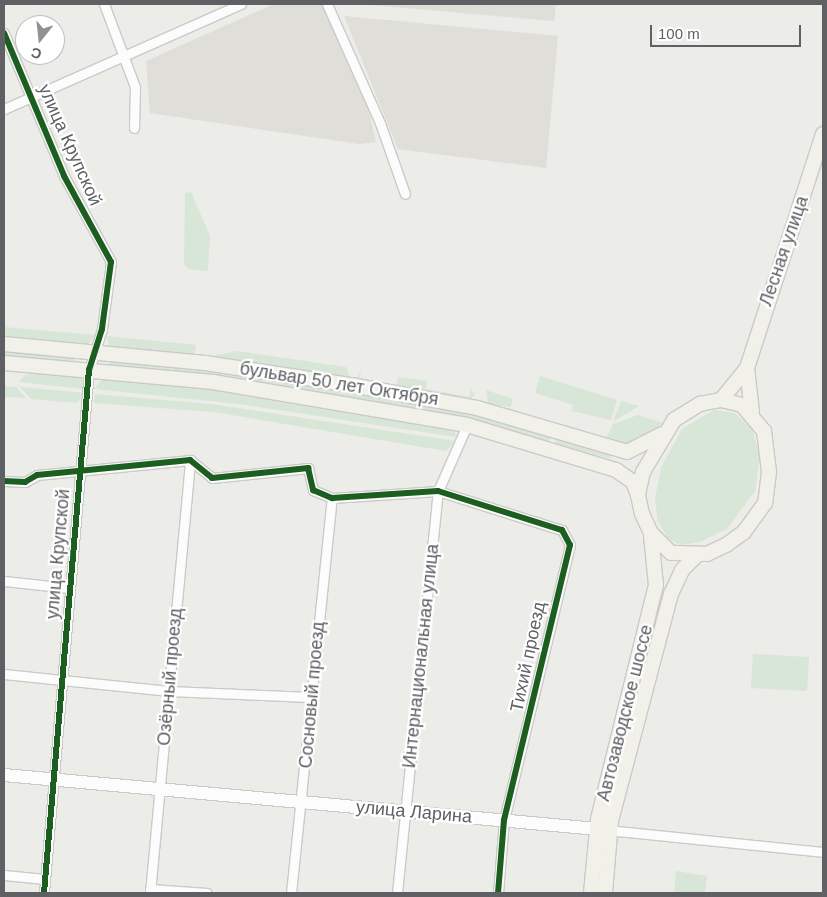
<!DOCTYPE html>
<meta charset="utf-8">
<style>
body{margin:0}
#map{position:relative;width:827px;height:897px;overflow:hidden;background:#ecece8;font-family:Arial,sans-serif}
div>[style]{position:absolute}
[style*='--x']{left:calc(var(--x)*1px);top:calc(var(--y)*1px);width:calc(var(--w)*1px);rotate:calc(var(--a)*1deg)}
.education>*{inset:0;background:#dfded8}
.green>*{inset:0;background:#d7e6d6}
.roads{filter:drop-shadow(1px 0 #cacac9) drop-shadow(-1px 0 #cacac9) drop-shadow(0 1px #cacac9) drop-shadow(0 -1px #cacac9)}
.street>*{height:9px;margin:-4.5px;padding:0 4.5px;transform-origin:4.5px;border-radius:4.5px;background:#fcfcfc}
.secondary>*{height:12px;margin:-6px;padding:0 6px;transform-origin:6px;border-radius:6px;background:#fcfcfc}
.primary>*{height:14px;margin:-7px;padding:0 7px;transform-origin:7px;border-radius:7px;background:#f2f1e9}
.cycleway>*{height:6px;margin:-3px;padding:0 3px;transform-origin:3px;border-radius:3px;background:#1b5e20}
span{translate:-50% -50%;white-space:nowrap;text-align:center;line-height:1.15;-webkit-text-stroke:4.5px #fff;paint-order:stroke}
.street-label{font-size:18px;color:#5e6064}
.frame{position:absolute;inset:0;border:5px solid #5e6064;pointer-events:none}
.north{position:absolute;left:15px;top:15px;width:50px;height:50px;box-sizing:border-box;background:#fff;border:1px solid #bfbfc1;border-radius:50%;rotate:196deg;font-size:14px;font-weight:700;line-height:20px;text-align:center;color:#5e6064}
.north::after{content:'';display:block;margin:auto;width:18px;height:22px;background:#909192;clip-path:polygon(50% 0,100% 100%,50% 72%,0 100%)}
.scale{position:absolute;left:650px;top:25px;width:151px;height:22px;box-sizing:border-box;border:2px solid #5e6064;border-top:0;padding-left:6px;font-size:15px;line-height:18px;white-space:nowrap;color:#5e6064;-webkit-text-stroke:4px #fff;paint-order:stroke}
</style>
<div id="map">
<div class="education">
<i style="clip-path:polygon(274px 4px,324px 4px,368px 108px,376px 142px,359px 144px,150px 113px,146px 61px)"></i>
<i style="clip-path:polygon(359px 4px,556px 4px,554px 21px)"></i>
<i style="clip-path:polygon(344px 16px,558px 36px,546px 168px,398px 149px)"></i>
</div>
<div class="green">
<i style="clip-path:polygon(191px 192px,210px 236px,208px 271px,188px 269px,184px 264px,185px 193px)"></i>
<i style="clip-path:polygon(4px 327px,96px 335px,86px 347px,4px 339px)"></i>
<i style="clip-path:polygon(106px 336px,196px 345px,194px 357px,110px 348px)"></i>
<i style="clip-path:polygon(4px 350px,73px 357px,76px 361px,4px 358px)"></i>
<i style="clip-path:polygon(237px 351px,346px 367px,350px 377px,212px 356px)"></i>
<i style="clip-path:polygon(111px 361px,210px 370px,442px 407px,551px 436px,549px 442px,440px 413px,208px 376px,107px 366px)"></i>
<i style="clip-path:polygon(361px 370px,360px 379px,396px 386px,398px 377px,427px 381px,426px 389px,469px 397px,471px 388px,475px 395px,468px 400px,357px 380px)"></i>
<i style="clip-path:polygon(53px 373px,81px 376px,85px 389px,19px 382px,25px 375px)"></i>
<i style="clip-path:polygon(540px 376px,617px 400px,611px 420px,572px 411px,573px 405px,535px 393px)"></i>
<i style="clip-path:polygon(103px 378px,189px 385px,454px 429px,456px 437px,239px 404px,94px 389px)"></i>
<i style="clip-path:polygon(4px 386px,16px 387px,26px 398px,4px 397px)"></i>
<i style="clip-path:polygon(20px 387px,85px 393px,77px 403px,31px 399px)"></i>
<i style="clip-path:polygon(486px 390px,513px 399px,511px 407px,488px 404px)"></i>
<i style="clip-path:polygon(95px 394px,211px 404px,455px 441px,446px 451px,214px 412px,94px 403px)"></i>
<i style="clip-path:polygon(621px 401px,639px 406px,614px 421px,614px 419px)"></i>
<i style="clip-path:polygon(714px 410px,735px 413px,752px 429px,760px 456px,755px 491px,727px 529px,700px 542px,680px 545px,668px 538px,658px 522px,655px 499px,661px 468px,682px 429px)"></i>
<i style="clip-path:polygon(638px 415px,663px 423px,631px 446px,605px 441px,613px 424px)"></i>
<i style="clip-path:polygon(556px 438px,610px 455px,612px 459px,555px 444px)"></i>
<i style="clip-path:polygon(753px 654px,809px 657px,807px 691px,751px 688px)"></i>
<i style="clip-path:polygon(676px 871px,707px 876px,705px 893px,674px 893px)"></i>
</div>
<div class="roads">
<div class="street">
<i style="--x:104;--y:4;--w:89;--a:69.5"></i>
<i style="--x:135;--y:87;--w:41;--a:91.4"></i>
<i style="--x:327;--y:4;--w:130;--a:66"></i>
<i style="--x:380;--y:123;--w:75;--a:70.6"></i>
<i style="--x:4;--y:33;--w:155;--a:67.2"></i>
<i style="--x:64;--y:176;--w:98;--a:61.3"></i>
<i style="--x:111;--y:262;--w:68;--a:97.7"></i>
<i style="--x:102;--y:329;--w:43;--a:107.6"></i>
<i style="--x:89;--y:370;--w:525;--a:94.92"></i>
<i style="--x:4;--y:109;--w:259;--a:-23.9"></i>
<i style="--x:4;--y:481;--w:21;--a:3"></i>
<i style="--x:25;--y:482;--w:14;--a:-30"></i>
<i style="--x:37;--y:475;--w:154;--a:-5.6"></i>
<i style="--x:190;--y:460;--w:28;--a:39"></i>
<i style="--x:212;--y:478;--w:97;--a:-5.9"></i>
<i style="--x:308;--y:468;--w:23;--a:77"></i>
<i style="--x:313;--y:490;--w:21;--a:23"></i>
<i style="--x:332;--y:498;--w:106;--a:-3.8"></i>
<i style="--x:438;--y:491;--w:130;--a:17.5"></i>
<i style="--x:562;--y:530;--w:17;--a:62"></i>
<i style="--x:570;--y:545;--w:283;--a:103.5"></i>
<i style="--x:504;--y:820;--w:73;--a:94.7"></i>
<i style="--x:4;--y:581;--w:66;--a:6.1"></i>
<i style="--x:4;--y:674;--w:166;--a:5.9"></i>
<i style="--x:169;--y:691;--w:141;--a:2.4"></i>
<i style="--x:607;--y:830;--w:217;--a:5.8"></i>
<i style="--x:4;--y:875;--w:41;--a:5.6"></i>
<i style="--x:150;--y:889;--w:57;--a:4"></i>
<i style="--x:150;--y:893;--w:435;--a:-84.7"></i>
<i style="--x:291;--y:893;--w:397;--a:-84.1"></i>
<i style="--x:397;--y:893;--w:404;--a:-84.2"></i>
<i style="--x:438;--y:491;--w:72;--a:-66.3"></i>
</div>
<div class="secondary">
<i style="--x:4;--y:775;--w:595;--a:5.2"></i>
</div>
<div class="primary">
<i style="--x:4;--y:344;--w:202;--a:5.4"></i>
<i style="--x:205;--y:363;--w:148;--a:8.6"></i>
<i style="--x:351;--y:385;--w:128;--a:10.3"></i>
<i style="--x:477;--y:408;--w:156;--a:16.3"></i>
<i style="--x:627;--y:452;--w:39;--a:-27"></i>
<i style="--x:4;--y:363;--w:210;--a:5.2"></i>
<i style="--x:213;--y:382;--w:258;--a:9.6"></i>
<i style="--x:467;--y:425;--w:156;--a:16.8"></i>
<i style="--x:616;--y:470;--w:21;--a:35"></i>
<i style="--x:633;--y:482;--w:14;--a:69"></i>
<i style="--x:721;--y:400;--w:22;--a:13"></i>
<i style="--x:742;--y:405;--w:34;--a:50"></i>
<i style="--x:764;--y:431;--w:41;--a:83"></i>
<i style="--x:769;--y:472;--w:31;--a:97"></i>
<i style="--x:765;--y:503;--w:36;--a:126"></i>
<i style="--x:744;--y:532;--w:22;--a:144"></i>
<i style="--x:726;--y:545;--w:21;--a:155"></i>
<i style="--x:707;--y:554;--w:36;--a:-178"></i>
<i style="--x:671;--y:553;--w:28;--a:-135"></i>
<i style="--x:651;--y:533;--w:21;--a:-115"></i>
<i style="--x:642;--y:514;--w:19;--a:-102"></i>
<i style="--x:638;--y:495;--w:24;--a:-78"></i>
<i style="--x:643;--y:472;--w:61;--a:-59.2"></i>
<i style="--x:674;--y:420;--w:31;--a:-32"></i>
<i style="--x:700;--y:404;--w:21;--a:-11"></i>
<i style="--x:721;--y:400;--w:41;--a:-50.9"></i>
<i style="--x:752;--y:412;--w:44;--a:-96.5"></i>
<i style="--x:747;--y:368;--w:246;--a:-72"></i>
<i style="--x:591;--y:893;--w:74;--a:-84.6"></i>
<i style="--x:598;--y:819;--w:241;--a:-76.1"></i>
<i style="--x:656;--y:585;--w:49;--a:-95.8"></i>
<i style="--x:605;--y:893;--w:72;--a:-85.2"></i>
<i style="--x:611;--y:821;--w:235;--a:-75.2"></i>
<i style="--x:671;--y:594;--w:26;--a:-65"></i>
<i style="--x:682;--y:570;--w:23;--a:-45"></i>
</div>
</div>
<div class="cycleway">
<i style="--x:4;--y:33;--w:155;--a:67.2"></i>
<i style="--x:64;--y:176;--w:98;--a:61.3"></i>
<i style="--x:111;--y:262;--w:68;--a:97.7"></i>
<i style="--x:102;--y:329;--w:43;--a:107.6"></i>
<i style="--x:89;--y:370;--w:525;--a:94.92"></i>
<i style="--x:4;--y:481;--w:21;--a:3"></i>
<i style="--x:25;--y:482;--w:14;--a:-30"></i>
<i style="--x:37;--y:475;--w:154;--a:-5.6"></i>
<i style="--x:190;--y:460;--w:28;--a:39"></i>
<i style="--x:212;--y:478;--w:97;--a:-5.9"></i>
<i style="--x:308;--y:468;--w:23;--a:77"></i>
<i style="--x:313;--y:490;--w:21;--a:23"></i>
<i style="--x:332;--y:498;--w:106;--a:-3.8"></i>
<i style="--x:438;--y:491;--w:130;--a:17.5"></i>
<i style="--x:562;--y:530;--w:17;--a:62"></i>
<i style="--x:570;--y:545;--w:283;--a:103.5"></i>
<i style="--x:504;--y:820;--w:73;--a:94.7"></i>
</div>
<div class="street-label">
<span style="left:70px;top:145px;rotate:66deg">улица Крупской</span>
<span style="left:784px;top:251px;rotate:-71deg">Лесная улица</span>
<span style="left:339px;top:384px;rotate:9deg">бульвар 50 лет Октября</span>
<span style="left:58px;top:554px;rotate:-85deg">улица Крупской</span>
<span style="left:421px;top:656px;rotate:-84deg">Интернациональная улица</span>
<span style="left:528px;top:657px;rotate:-78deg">Тихий проезд</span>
<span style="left:170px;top:677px;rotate:-85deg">Озёрный проезд</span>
<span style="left:312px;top:695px;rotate:-85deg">Сосновый проезд</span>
<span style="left:625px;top:713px;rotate:-76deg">Автозаводское шоссе</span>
<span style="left:414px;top:812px;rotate:5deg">улица Ларина</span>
</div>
<div class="frame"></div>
<div class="north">С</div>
<div class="scale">100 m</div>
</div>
